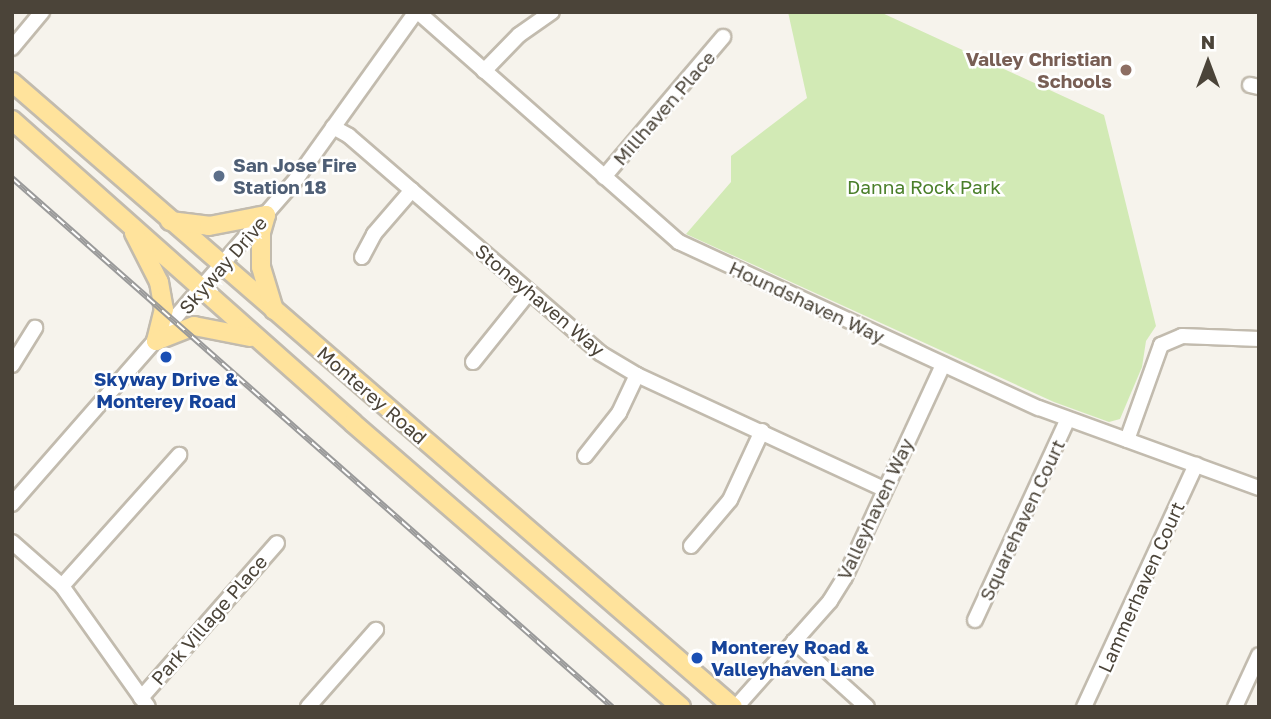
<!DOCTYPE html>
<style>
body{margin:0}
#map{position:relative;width:1271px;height:719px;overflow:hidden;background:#f6f3ec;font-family:"Golos Text",sans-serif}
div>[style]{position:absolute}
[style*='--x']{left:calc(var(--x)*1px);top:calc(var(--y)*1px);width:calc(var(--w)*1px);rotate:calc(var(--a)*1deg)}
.green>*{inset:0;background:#d2eab5}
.roads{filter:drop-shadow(2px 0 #c2bbae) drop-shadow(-2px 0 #c2bbae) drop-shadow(0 2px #c2bbae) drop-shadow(0 -2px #c2bbae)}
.minor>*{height:14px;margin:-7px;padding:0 7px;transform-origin:7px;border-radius:7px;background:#fff}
.major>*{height:18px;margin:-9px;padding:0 9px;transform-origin:9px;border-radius:9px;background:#ffe39c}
.rail>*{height:6px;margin-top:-3px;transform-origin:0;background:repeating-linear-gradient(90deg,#fff 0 10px,#9a9a9a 0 20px);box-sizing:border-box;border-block:2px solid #9a9a9a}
.dots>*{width:19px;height:19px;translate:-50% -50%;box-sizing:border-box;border:4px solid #fff;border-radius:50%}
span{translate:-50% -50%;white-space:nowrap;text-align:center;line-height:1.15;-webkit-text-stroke:5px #fff;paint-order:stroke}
.education-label{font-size:19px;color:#785e54;font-weight:700}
.right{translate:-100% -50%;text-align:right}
.street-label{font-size:19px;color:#4b4439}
.service-label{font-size:19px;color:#4e5e75;font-weight:700}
.left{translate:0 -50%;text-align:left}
.park-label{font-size:19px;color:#4a7f2a}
.transit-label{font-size:19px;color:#164399;font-weight:700}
.frame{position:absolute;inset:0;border:14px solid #4b4439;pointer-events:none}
.north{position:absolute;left:1173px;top:28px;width:70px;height:70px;-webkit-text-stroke:5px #fff;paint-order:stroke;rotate:0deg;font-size:19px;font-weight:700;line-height:28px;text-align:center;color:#4b4439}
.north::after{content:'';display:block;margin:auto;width:24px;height:32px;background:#4b4439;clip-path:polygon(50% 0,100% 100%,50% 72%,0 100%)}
</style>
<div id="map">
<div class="green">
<i style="clip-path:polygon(788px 12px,880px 12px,1104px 115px,1156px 326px,1146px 341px,1142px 367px,1120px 419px,1109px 422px,1054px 402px,686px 234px,731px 182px,731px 156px,807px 98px)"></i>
</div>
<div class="roads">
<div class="minor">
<i style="--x:418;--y:12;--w:348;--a:41.4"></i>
<i style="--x:679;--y:242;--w:396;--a:24.8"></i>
<i style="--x:1039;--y:408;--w:234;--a:20"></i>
<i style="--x:12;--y:48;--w:47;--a:-50.2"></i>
<i style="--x:484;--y:71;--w:50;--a:-45.8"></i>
<i style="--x:519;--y:35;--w:40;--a:-34.9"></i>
<i style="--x:1250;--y:85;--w:9;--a:13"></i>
<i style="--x:333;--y:127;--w:18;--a:29"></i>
<i style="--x:349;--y:136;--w:332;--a:40.8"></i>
<i style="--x:600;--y:353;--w:43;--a:30.7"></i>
<i style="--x:637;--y:375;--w:272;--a:24.8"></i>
<i style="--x:604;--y:177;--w:184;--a:-49.6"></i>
<i style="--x:362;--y:257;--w:26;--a:-62"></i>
<i style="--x:374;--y:234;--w:58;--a:-49.2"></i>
<i style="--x:473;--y:362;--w:90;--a:-51.3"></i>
<i style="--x:12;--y:365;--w:44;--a:-58.1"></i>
<i style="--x:1127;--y:440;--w:101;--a:-70.3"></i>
<i style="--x:1161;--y:345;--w:23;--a:-23"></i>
<i style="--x:1182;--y:336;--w:77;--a:2.2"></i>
<i style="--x:585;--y:456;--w:55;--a:-51.7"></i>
<i style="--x:619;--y:413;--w:42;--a:-64.7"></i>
<i style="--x:12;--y:504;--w:433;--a:-48.8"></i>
<i style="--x:297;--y:178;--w:204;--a:-54.4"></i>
<i style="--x:12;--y:542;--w:67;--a:41.3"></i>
<i style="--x:62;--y:586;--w:148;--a:54.6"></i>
<i style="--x:691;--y:546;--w:60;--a:-49.7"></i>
<i style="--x:730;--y:500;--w:76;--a:-65.1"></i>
<i style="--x:62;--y:586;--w:176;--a:-48.2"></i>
<i style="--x:975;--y:620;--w:221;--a:-65.2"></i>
<i style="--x:794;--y:641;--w:98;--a:42.1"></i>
<i style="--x:141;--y:698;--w:206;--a:-48.7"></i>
<i style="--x:308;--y:707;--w:103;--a:-48.6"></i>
<i style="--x:736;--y:707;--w:142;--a:-48.4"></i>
<i style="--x:830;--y:601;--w:28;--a:-58"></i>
<i style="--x:845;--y:577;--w:234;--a:-65.2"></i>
<i style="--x:1084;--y:707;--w:267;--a:-65.2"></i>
<i style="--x:1235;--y:707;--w:57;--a:-65.2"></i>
</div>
<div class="major">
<i style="--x:12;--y:82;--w:954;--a:40.92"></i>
<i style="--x:12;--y:120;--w:456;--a:41.6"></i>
<i style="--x:353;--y:423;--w:434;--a:40.9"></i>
<i style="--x:266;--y:215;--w:19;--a:106"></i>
<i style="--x:261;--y:233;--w:34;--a:90"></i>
<i style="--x:261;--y:267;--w:45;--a:73.2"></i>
<i style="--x:170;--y:221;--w:39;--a:7"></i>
<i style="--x:209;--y:226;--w:58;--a:-10.9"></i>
<i style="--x:134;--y:233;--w:55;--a:63"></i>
<i style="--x:159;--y:282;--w:27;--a:80"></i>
<i style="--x:164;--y:309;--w:33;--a:104"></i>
<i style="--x:156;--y:341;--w:41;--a:-21.5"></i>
<i style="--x:194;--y:326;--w:57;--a:11.1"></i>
</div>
</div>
<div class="rail">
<i style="--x:12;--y:178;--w:800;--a:41.4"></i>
</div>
<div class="dots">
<i style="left:1126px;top:70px;background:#8d6e63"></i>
<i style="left:219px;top:176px;background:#5c6f8a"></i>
<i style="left:166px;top:357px;background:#1a4fb4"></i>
<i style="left:697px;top:658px;background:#1a4fb4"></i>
</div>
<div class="education-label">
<span class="right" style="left:1112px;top:70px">Valley Christian<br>Schools</span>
</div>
<div class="street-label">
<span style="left:664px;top:108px;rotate:-49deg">Millhaven Place</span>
<span style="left:223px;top:265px;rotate:-49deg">Skyway Drive</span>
<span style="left:540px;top:300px;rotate:40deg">Stoneyhaven Way</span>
<span style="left:807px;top:302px;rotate:25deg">Houndshaven Way</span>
<span style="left:372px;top:395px;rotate:41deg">Monterey Road</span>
<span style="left:875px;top:509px;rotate:-65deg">Valleyhaven Way</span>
<span style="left:1022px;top:520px;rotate:-65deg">Squarehaven Court</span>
<span style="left:1141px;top:587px;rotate:-66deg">Lammerhaven Court</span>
<span style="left:209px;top:620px;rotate:-49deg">Park Village Place</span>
</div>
<div class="service-label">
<span class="left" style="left:233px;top:176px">San Jose Fire<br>Station 18</span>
</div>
<div class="park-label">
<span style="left:924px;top:187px">Danna Rock Park</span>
</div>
<div class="transit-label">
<span style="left:166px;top:390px">Skyway Drive &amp;<br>Monterey Road</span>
<span class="left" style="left:711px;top:658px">Monterey Road &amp;<br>Valleyhaven Lane</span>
</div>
<div class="frame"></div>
<div class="north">N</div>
</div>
